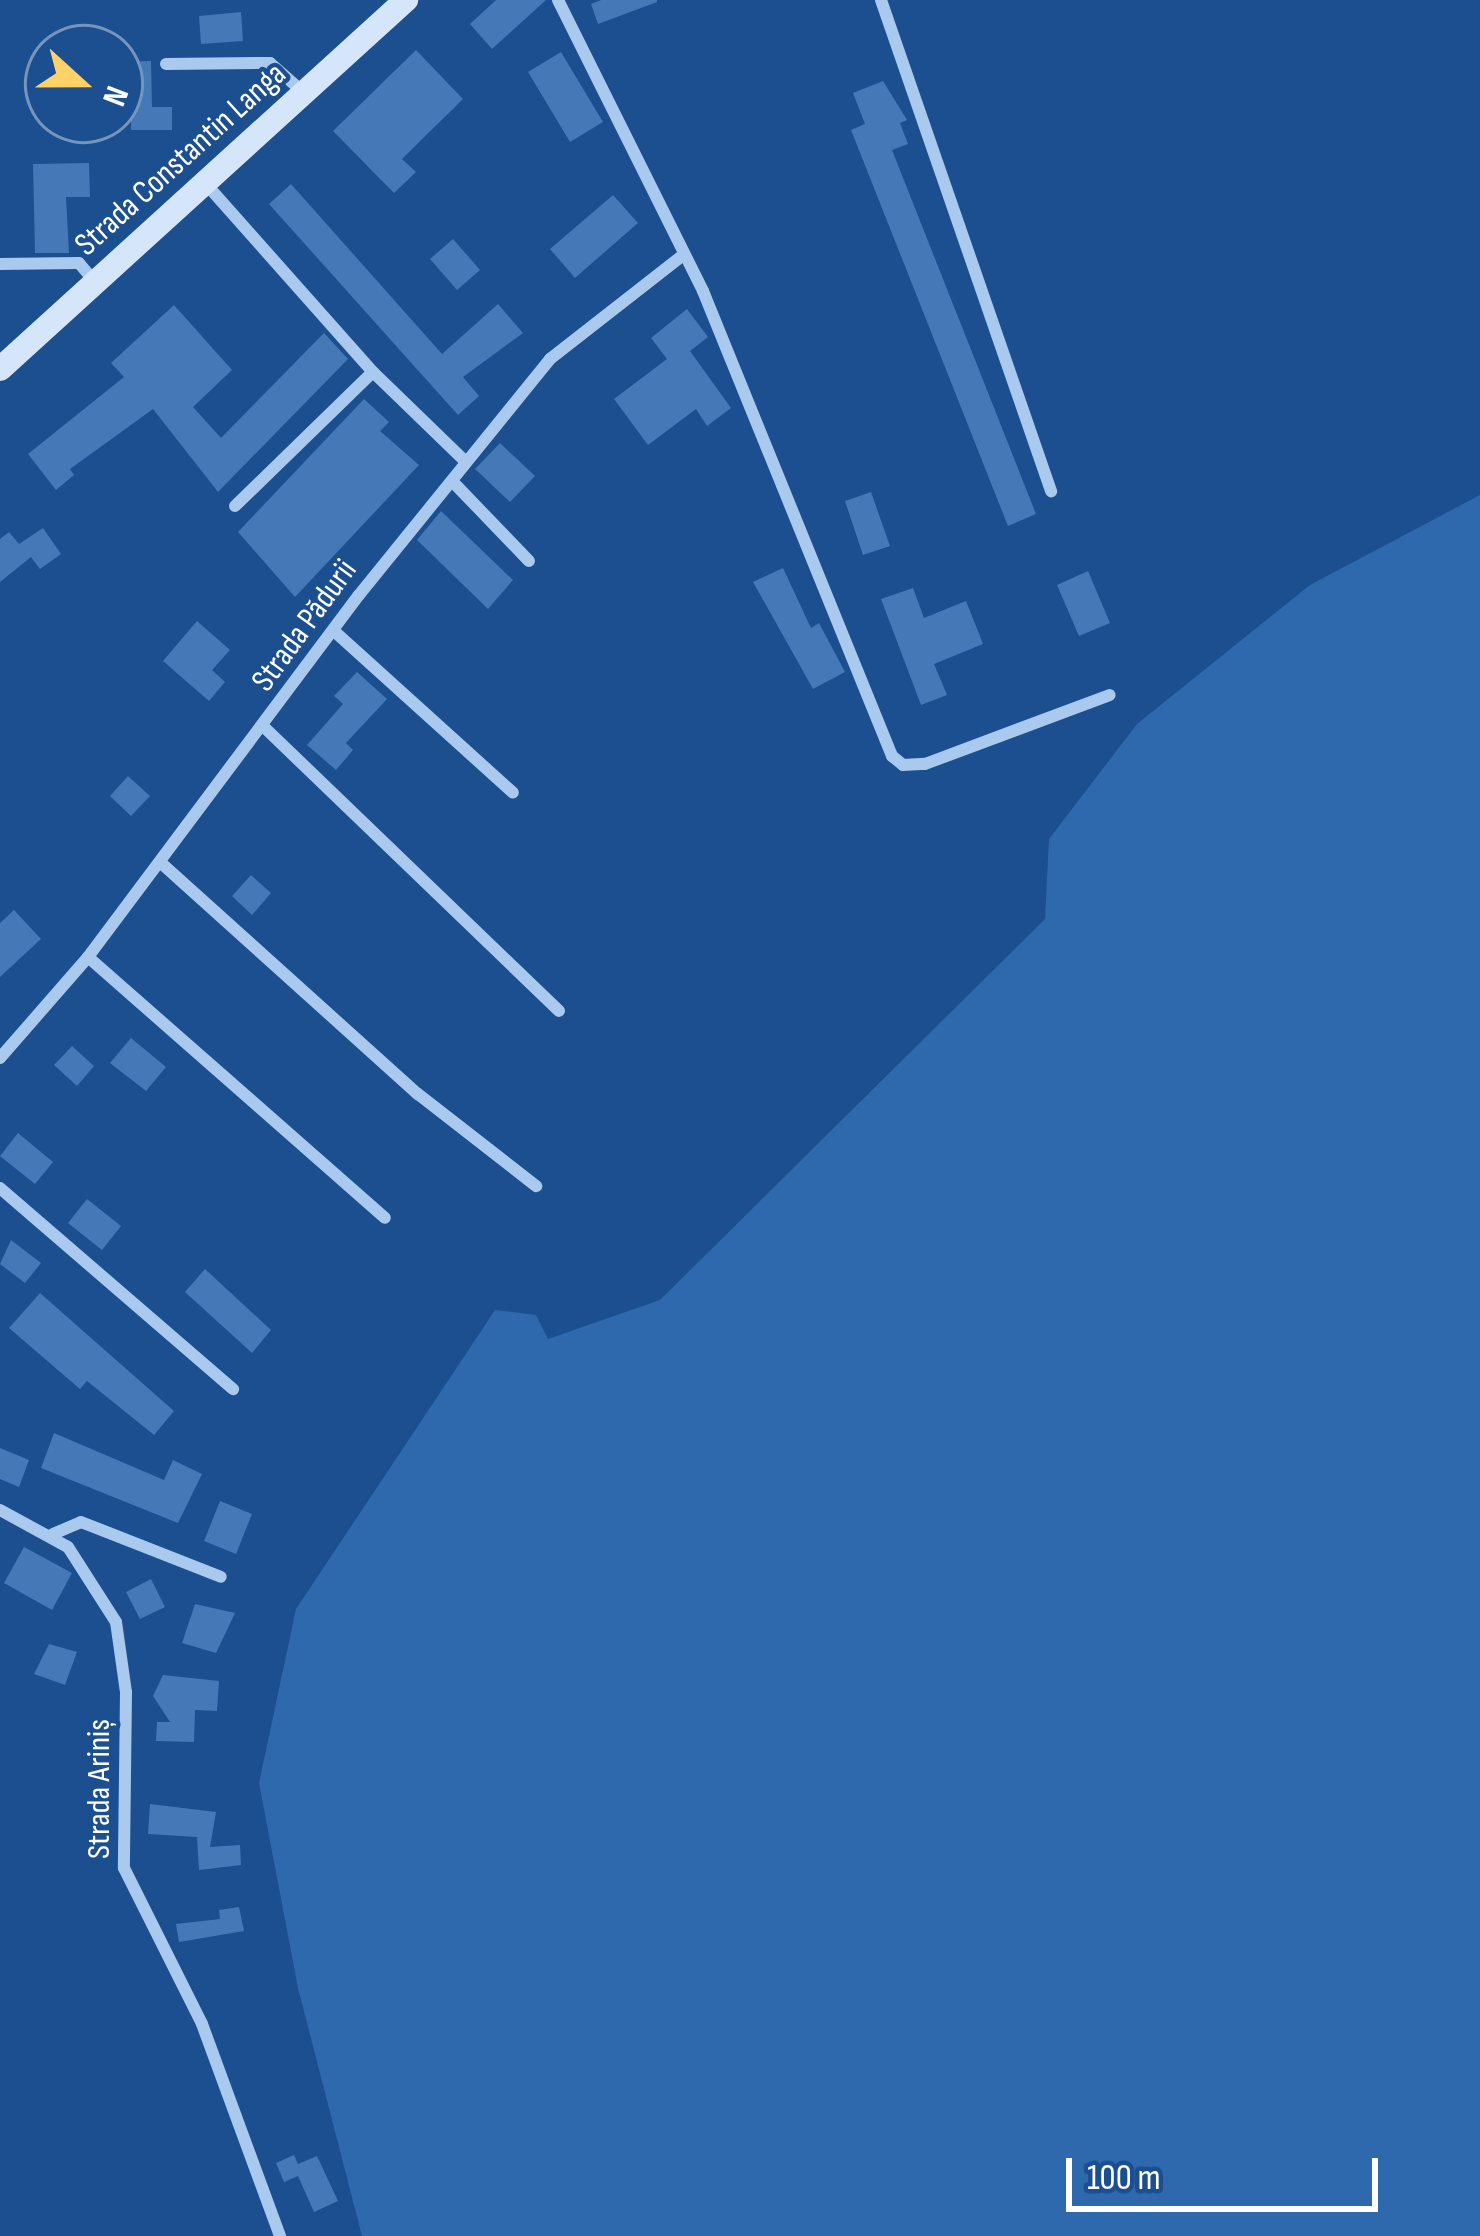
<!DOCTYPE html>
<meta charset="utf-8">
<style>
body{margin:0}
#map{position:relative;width:1480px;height:2236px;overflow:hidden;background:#1b4f8f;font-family:"Sofia Sans Condensed",sans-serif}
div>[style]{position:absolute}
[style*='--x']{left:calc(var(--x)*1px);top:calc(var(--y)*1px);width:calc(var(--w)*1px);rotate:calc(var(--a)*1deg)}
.green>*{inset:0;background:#2e69ad}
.building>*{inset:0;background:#4478b7}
.street>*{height:12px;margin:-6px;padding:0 6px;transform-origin:6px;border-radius:6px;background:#a9c9ee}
.secondary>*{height:24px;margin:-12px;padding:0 12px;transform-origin:12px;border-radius:12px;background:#d6e6fa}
span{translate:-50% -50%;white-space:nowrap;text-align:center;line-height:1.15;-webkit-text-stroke:9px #1b4f8f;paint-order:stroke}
.street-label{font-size:33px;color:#fff}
.north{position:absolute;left:24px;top:24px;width:120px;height:120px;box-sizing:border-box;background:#1b4f8f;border:3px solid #7695bc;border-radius:50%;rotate:111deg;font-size:33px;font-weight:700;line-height:48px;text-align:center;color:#fff}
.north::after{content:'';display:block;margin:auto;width:42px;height:54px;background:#ffd166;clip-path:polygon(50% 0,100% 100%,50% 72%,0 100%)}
.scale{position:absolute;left:1066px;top:2158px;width:312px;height:54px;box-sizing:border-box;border:6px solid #fff;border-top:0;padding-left:15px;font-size:36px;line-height:42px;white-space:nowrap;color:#fff;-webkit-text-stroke:9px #1b4f8f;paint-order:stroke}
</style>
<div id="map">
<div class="green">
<i style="clip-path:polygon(1480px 495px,1480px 2236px,362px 2236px,298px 1988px,259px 1783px,296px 1609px,495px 1310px,536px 1315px,548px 1339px,660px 1300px,1045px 919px,1049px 839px,1137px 724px,1310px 585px)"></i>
</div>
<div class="building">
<i style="clip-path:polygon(496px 0,546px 0,492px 49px,470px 24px)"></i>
<i style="clip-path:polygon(601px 0,657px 0,657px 2px,598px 24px,591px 4px)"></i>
<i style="clip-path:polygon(241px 12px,243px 41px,201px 44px,199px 16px)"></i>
<i style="clip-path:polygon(416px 50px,463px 99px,402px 159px,416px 172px,394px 193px,333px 131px)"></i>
<i style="clip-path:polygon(561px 52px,603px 122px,570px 142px,528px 72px)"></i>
<i style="clip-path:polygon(151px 61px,152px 107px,172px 107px,172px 130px,131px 130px,131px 90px,120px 90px,120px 62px)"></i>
<i style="clip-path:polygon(883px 81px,907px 120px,900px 123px,908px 144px,892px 150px,1036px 514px,1008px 526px,851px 130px,865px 124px,853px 93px)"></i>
<i style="clip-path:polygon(89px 163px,90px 197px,66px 197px,69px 253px,35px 253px,33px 164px)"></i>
<i style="clip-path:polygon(291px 184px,442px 354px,498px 304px,523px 333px,463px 377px,479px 396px,458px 415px,269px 204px)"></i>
<i style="clip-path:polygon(613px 195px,638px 223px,575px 278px,550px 249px)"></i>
<i style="clip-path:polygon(453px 239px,480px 270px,457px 290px,430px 259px)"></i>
<i style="clip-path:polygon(174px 305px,232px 370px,193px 407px,221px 438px,324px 333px,348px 359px,218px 492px,153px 409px,70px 469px,74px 475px,56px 490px,28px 454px,124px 377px,111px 363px)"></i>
<i style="clip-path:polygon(687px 309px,708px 337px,690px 351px,731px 408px,707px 426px,696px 409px,648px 445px,614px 399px,667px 359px,651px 338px)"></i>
<i style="clip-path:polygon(364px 399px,389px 422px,380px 431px,419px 465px,295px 597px,238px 532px)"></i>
<i style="clip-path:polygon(500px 443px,535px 476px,510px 502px,475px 469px)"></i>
<i style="clip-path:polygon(871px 492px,890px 546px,863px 555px,845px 501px)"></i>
<i style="clip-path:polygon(441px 511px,513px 580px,488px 609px,417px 540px)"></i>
<i style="clip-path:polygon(43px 528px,61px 554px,40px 569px,31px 557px,0 582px,0 539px,9px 532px,19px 544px)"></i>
<i style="clip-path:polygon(783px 568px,811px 628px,819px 623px,845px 672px,813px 689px,753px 582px)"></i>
<i style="clip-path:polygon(1088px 571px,1110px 623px,1079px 636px,1057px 585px)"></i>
<i style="clip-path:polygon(913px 588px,924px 618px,966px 601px,983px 644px,934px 664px,947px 695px,921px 705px,881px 599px)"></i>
<i style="clip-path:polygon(197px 621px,230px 650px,212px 670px,225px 682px,209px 701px,163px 661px)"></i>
<i style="clip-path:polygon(357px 672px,387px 699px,346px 743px,353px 750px,336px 770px,307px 745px,343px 704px,334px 696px)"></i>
<i style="clip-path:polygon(128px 776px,150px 796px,131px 816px,110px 796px)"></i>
<i style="clip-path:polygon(251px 875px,271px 893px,252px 915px,232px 896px)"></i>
<i style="clip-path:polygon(14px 910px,41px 939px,0 977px,0 923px)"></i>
<i style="clip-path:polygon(131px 1038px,166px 1067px,146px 1091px,110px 1063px)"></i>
<i style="clip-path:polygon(72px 1046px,94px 1066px,77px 1086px,54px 1065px)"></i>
<i style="clip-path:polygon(18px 1133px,53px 1162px,35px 1184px,0 1156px)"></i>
<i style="clip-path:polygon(87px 1199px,121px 1226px,102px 1250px,68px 1223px)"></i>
<i style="clip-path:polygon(11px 1240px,41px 1263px,25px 1283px,0 1264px)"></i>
<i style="clip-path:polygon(205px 1269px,271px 1330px,252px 1353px,185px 1292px)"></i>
<i style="clip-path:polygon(40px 1293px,174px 1411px,154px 1435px,87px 1381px,80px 1389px,9px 1328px)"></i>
<i style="clip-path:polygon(54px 1433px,164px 1480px,173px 1460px,202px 1474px,178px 1523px,41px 1468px)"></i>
<i style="clip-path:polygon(0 1448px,29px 1460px,19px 1487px,0 1479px)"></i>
<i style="clip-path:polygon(220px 1501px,252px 1514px,236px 1554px,204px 1541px)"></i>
<i style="clip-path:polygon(24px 1547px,72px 1573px,52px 1610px,4px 1583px)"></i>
<i style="clip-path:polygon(151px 1579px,165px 1607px,140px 1619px,126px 1592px)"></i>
<i style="clip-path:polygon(195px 1604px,235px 1613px,216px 1653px,182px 1643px)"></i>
<i style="clip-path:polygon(49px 1644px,77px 1652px,65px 1685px,34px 1674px)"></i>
<i style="clip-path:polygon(163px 1675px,219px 1681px,217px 1711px,195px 1710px,194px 1742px,156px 1741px,157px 1722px,170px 1722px,153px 1696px)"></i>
<i style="clip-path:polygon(150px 1804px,216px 1812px,210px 1847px,240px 1845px,241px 1865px,199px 1870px,197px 1837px,148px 1834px)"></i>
<i style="clip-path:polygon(239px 1907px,244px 1931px,179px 1942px,176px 1924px,220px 1919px,219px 1910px)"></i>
<i style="clip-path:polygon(294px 2155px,298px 2164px,317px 2156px,338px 2201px,314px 2212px,298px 2176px,284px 2182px,276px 2163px)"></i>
</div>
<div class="street">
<i style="--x:558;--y:0;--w:325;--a:63.5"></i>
<i style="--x:703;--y:291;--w:502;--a:67.88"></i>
<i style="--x:892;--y:756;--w:14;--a:39"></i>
<i style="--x:903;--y:765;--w:22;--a:-3"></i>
<i style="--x:925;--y:764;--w:197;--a:-20.5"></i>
<i style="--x:881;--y:0;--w:520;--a:70.9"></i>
<i style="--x:166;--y:64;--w:104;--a:-0.6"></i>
<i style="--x:270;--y:63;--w:44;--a:41.3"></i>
<i style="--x:206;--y:184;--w:251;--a:48.4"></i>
<i style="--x:373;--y:372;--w:129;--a:44.1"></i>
<i style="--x:0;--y:264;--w:79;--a:-0.7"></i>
<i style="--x:79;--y:263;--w:25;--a:50"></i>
<i style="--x:452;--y:481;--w:111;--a:46.1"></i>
<i style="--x:235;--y:506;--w:192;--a:-44.2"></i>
<i style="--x:334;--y:631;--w:241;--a:42.1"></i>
<i style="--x:265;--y:728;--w:408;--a:43.9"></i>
<i style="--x:160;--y:862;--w:347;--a:42"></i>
<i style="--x:418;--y:1094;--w:150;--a:37.9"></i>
<i style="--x:88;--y:957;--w:395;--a:41.3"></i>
<i style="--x:0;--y:1058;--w:134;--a:-48.9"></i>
<i style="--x:88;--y:957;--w:452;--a:-53.2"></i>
<i style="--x:359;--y:595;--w:304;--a:-51"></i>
<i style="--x:550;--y:359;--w:169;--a:-38"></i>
<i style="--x:0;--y:1188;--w:308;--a:40.8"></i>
<i style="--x:0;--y:1510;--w:77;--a:28.6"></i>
<i style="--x:68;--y:1547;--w:89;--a:57.4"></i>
<i style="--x:116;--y:1622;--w:71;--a:81.9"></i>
<i style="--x:126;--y:1692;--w:176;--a:90.7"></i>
<i style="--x:124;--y:1868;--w:174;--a:63.4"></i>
<i style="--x:202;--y:2024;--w:226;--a:69.8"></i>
<i style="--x:53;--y:1534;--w:30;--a:-23"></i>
<i style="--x:81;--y:1522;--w:150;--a:21.4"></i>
</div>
<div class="secondary">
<i style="--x:0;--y:369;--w:549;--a:-42.27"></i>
</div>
<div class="street-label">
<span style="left:181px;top:160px;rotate:-42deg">Strada Constantin Langa</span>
<span style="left:305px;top:626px;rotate:-54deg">Strada Pădurii</span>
<span style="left:100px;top:1789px;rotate:-90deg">Strada Ariniș</span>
</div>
<div class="north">N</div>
<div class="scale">100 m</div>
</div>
